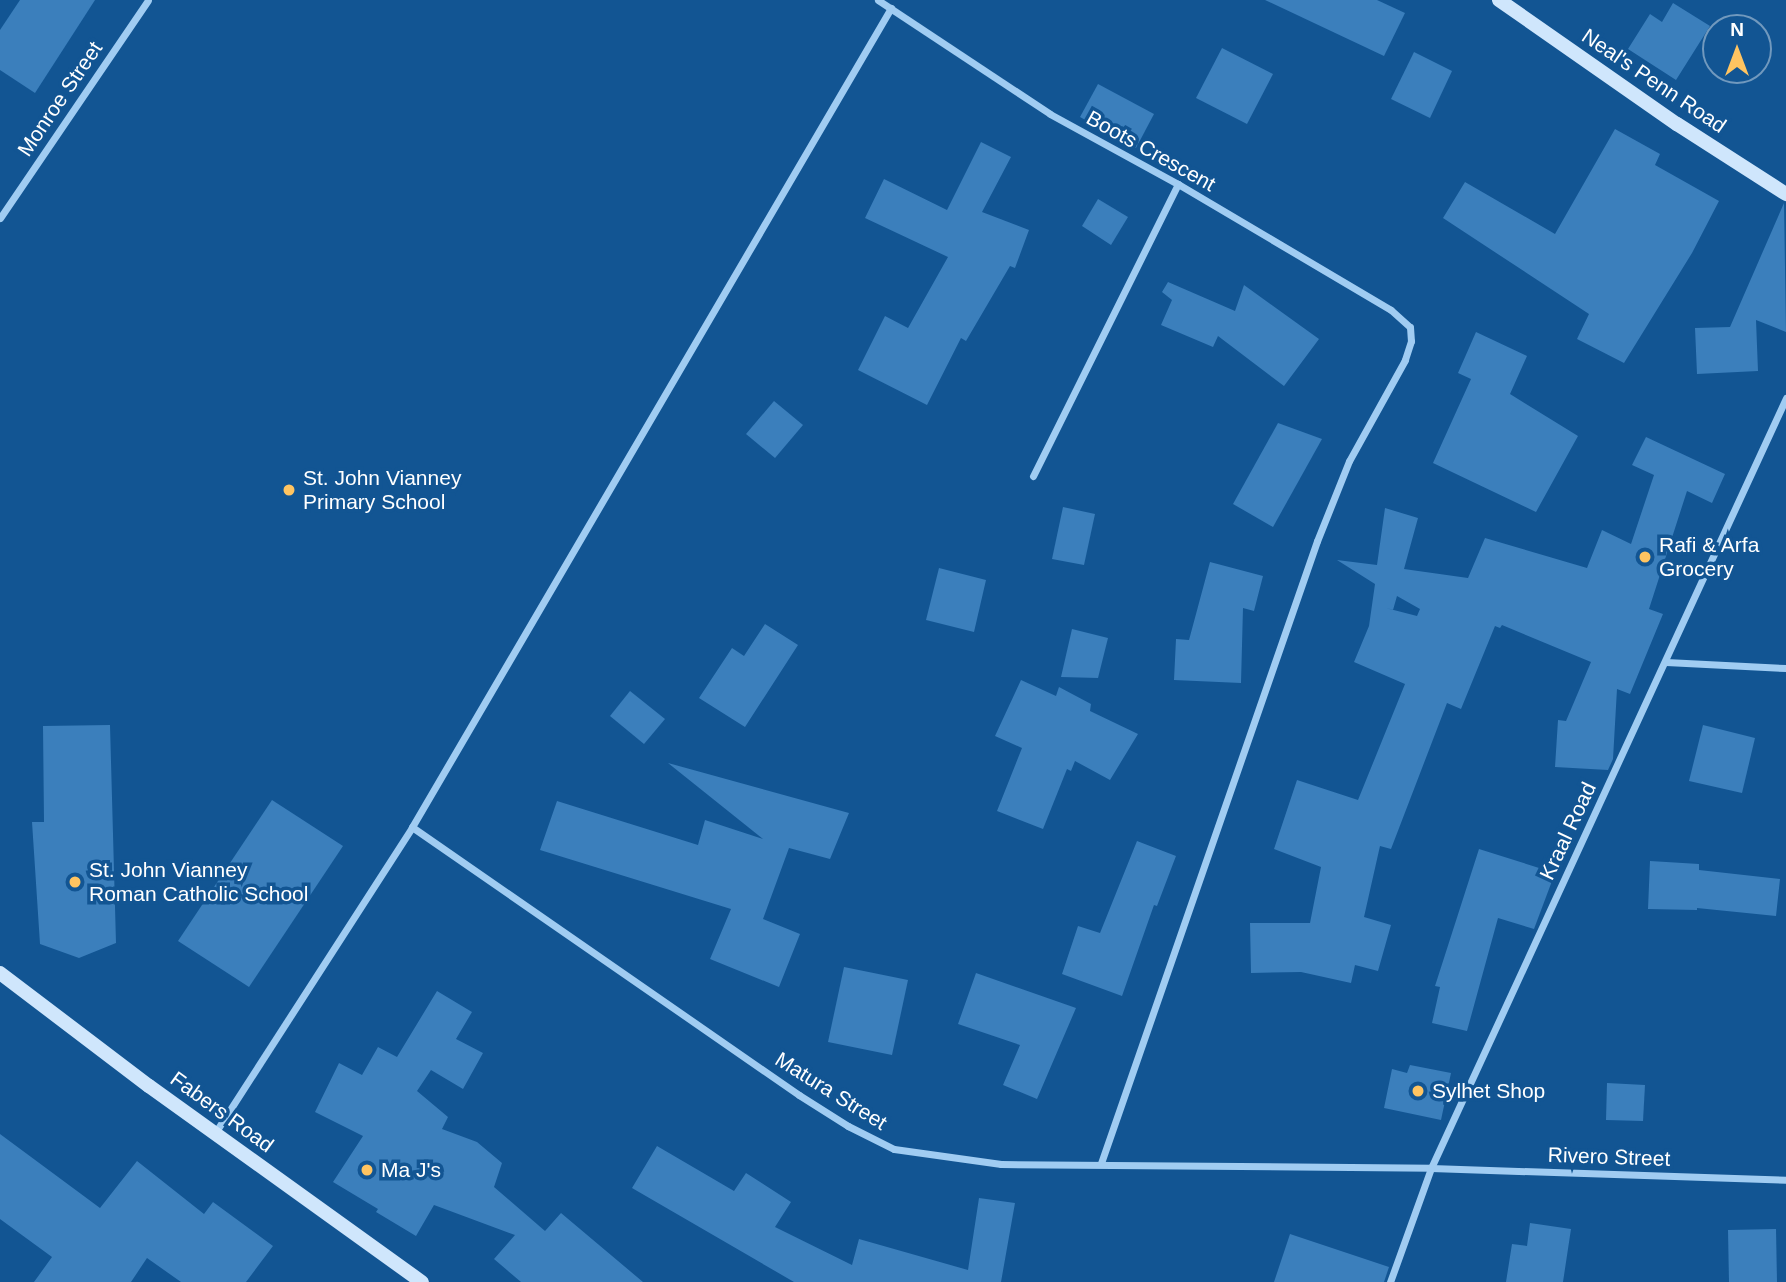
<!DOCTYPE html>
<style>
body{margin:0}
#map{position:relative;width:1786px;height:1282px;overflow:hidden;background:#125593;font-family:Arial,sans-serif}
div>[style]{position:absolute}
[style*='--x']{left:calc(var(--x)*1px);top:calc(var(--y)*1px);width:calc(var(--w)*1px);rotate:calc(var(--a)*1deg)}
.building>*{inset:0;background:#3b7fbc}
.street>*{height:7px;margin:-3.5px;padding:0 3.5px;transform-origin:3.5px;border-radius:3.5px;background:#a0ccf2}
.secondary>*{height:14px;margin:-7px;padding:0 7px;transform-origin:7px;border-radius:7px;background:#cfe6fc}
.dots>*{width:19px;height:19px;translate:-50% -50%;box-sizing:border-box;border:4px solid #125593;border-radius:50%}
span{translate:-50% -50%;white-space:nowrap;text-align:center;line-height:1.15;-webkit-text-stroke:7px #125593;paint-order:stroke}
.street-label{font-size:21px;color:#fff}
.poi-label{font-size:21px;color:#fff}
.left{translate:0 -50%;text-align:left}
.north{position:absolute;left:1702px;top:14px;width:70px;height:70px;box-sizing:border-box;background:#125593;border:2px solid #7199be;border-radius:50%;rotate:0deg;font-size:19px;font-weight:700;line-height:28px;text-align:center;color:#fff}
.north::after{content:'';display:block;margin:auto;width:24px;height:32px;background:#ffc461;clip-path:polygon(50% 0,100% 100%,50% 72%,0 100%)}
</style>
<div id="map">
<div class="building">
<i style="clip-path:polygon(20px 0,95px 0,35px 93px,0 70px,0 30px)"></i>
<i style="clip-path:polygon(1265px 0,1377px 0,1405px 13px,1384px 56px)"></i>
<i style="clip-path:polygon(1673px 3px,1710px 26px,1676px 80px,1628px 49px,1650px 14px,1662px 22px)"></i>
<i style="clip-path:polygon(1222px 48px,1273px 74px,1247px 124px,1196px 98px)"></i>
<i style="clip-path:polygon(1414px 52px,1452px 71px,1430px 118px,1391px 99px)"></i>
<i style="clip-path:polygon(1098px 84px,1154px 114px,1136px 148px,1080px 117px)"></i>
<i style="clip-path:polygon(1615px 129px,1660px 154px,1655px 165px,1719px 201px,1692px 253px,1624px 363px,1577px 339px,1589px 314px,1443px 218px,1465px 182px,1555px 234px)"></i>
<i style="clip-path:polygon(981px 142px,1011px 157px,982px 212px,1029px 230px,1015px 268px,1010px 266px,966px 341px,961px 338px,927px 405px,858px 370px,885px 316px,908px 328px,948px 257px,865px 218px,884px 179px,947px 210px)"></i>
<i style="clip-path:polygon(1098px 199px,1128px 217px,1111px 245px,1082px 226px)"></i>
<i style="clip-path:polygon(1784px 203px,1786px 332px,1756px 320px,1758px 371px,1697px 374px,1695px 328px,1730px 327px)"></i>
<i style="clip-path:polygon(1168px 282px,1235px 311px,1244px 285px,1319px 339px,1284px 386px,1218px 336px,1213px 347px,1161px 325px,1172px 300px,1162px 292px)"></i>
<i style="clip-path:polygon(1476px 332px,1527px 356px,1510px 394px,1578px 436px,1536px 512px,1433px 463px,1471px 379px,1458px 373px)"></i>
<i style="clip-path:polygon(774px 401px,803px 425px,775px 458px,746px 434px)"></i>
<i style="clip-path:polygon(1278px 423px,1322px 439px,1273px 527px,1233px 504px)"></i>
<i style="clip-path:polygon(evenodd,1646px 437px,1725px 474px,1712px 503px,1687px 491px,1649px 609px,1663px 614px,1630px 694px,1617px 689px,1613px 759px,1608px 770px,1555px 767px,1558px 720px,1566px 721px,1591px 662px,1502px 625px,1500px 628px,1495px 626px,1461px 709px,1447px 703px,1391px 849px,1380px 846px,1364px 917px,1391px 925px,1378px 971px,1355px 965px,1351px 983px,1301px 972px,1251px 973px,1250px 923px,1310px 923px,1321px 867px,1274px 849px,1297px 780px,1358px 800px,1405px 684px,1354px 662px,1369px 626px,1375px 584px,1337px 560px,1377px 565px,1385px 508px,1418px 518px,1404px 569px,1468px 578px,1485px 538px,1587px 568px,1602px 530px,1631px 544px,1654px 475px,1632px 465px,1646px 437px,1397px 596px,1420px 609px,1417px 616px,1386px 608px,1393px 610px,1397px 596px)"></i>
<i style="clip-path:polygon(1063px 507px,1095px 514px,1084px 565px,1052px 559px)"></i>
<i style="clip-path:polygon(1210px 562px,1263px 576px,1254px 611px,1243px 608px,1241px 683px,1174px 680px,1176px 639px,1189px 640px)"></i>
<i style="clip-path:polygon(939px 568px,986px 580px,974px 632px,926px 620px)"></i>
<i style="clip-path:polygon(765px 624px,798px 645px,745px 727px,699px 698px,732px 648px,744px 656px)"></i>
<i style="clip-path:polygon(1072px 629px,1108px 638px,1098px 678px,1061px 677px)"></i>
<i style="clip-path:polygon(1021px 680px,1056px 696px,1059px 687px,1091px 704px,1090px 711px,1138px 734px,1110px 780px,1075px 761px,1071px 771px,1067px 769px,1043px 829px,997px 811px,1022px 748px,995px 736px)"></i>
<i style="clip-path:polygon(630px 691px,665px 719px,644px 744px,610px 716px)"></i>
<i style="clip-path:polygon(110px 725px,116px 943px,79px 958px,40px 944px,32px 822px,44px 822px,43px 726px)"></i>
<i style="clip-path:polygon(1703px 725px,1755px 738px,1742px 793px,1689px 781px)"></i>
<i style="clip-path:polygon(668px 763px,849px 813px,830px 859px,789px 848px,763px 919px,800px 934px,779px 987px,710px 959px,731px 909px,540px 850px,557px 801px,698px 845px,705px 820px,763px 839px)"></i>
<i style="clip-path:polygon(272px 800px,343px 846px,249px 987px,178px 941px)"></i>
<i style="clip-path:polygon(1137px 841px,1176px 856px,1157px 906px,1154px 905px,1122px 996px,1062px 974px,1078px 926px,1100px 933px)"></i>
<i style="clip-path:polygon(1479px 849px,1555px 873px,1534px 929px,1498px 918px,1467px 1031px,1432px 1023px,1440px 987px,1435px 986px)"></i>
<i style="clip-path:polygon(1650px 861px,1699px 864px,1699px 870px,1780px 879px,1776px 916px,1697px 908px,1697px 910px,1648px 909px)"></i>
<i style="clip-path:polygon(844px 967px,908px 980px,892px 1055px,828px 1042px)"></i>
<i style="clip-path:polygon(976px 973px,1076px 1008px,1037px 1099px,1003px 1085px,1020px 1045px,958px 1024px)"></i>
<i style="clip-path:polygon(437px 991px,472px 1012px,456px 1039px,483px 1053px,463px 1089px,431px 1070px,417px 1091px,448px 1117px,442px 1129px,477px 1142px,502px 1163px,494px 1187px,545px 1231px,561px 1213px,643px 1282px,521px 1282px,494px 1259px,515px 1235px,434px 1205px,416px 1236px,376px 1212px,378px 1209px,333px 1182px,363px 1136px,315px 1112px,339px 1063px,362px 1075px,378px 1047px,397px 1057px)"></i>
<i style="clip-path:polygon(1410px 1065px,1451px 1073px,1441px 1120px,1384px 1108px,1392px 1069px,1407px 1073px)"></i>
<i style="clip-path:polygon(1607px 1083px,1645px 1085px,1643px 1121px,1606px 1120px)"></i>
<i style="clip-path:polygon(0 1134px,100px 1208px,137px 1161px,204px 1214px,213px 1202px,273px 1246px,246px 1282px,181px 1282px,147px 1258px,131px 1282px,34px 1282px,52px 1257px,0 1219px)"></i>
<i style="clip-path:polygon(657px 1146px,734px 1191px,746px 1173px,791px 1202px,775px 1227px,852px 1265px,859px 1239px,968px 1270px,979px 1198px,1015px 1203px,1001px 1282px,794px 1282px,632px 1188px)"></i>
<i style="clip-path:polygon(1530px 1223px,1571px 1229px,1563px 1282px,1506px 1282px,1512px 1244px,1527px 1246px)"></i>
<i style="clip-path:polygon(1776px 1229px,1777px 1282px,1729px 1282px,1728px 1230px)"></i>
<i style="clip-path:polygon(1290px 1234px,1389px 1267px,1384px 1282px,1274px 1282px)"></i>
</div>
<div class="street">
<i style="--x:878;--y:0;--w:206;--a:33.5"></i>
<i style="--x:1050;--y:114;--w:146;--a:28.7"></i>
<i style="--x:1178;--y:184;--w:247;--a:30.6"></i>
<i style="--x:1391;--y:310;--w:25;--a:42"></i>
<i style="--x:1410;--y:327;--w:14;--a:86"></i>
<i style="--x:1411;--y:341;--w:20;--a:108"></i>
<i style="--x:1405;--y:360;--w:115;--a:119"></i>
<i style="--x:1349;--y:461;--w:86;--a:111.8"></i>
<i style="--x:1317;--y:541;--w:658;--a:109.15"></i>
<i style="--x:0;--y:218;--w:263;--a:-55.8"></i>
<i style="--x:1033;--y:476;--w:326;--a:-63.6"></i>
<i style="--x:1666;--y:662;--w:120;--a:2.9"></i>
<i style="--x:412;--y:827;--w:471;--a:34.7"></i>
<i style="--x:799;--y:1095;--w:58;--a:32.3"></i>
<i style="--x:848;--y:1126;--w:51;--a:26.6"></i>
<i style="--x:894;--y:1149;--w:108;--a:8"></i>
<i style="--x:1001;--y:1164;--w:430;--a:0.5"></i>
<i style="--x:1431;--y:1168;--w:355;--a:1.9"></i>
<i style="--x:215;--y:1133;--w:364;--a:-57.2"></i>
<i style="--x:412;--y:827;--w:949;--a:-59.68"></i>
<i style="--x:1390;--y:1282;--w:121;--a:-70.2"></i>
<i style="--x:1431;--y:1168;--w:848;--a:-65.25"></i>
</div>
<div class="secondary">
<i style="--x:1499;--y:0;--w:217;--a:34.9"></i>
<i style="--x:1677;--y:124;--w:130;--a:32.7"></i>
<i style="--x:0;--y:973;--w:187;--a:37.2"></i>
<i style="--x:149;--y:1086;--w:336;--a:35.7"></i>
</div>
<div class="dots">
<i style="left:289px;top:490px;background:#ffc461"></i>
<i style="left:1645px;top:557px;background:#ffc461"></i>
<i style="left:75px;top:882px;background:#ffc461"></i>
<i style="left:1418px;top:1091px;background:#ffc461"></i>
<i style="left:367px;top:1170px;background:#ffc461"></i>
</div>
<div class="street-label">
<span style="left:1654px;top:81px;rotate:34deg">Neal's Penn Road</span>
<span style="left:60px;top:99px;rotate:-56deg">Monroe Street</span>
<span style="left:1151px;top:151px;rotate:29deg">Boots Crescent</span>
<span style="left:1568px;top:831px;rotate:-65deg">Kraal Road</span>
<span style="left:831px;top:1091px;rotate:32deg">Matura Street</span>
<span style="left:222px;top:1112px;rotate:36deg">Fabers Road</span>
<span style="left:1609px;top:1157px;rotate:2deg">Rivero Street</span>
</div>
<div class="poi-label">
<span class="left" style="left:303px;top:490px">St. John Vianney<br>Primary School</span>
<span class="left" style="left:1659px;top:557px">Rafi &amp; Arfa<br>Grocery</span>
<span class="left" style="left:89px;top:882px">St. John Vianney<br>Roman Catholic School</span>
<span class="left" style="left:1432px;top:1091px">Sylhet Shop</span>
<span class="left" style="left:381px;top:1170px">Ma J's</span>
</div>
<div class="north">N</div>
</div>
